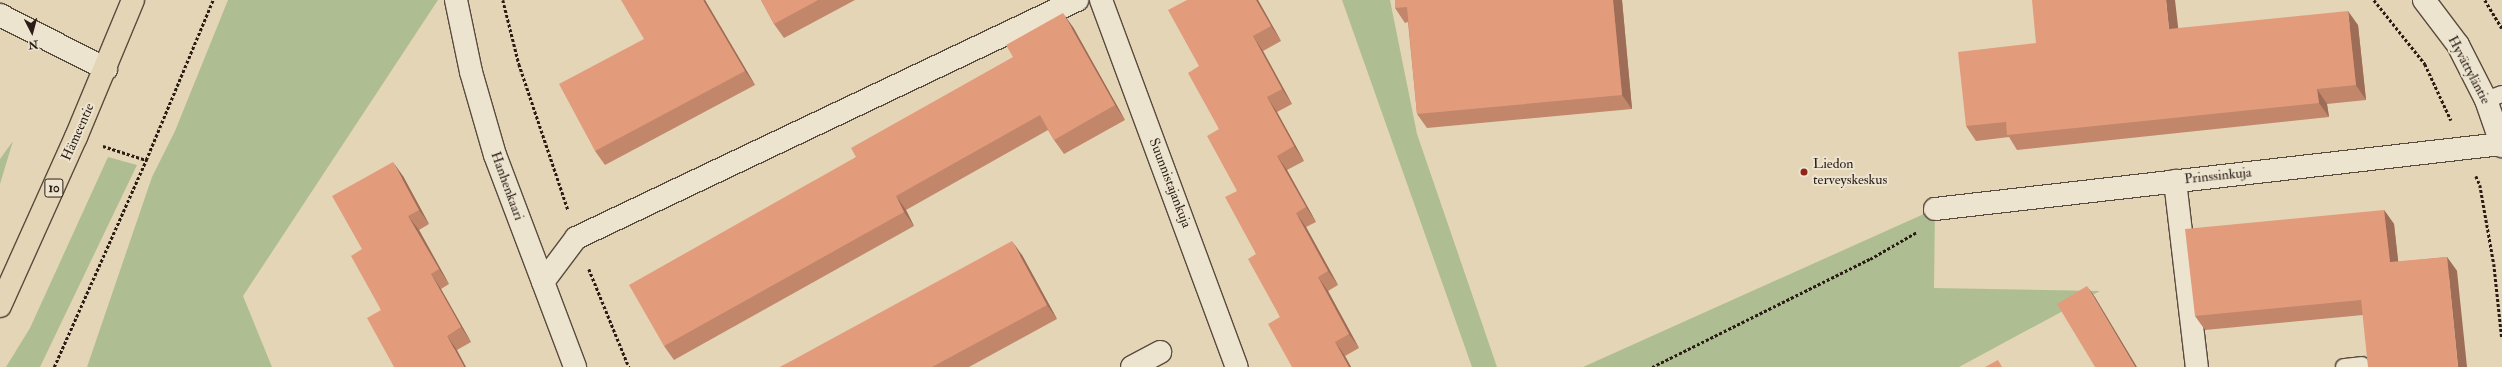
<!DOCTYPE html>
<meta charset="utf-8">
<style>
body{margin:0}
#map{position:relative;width:2502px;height:367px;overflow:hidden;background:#e4d5b6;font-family:"IM FELL Double Pica",serif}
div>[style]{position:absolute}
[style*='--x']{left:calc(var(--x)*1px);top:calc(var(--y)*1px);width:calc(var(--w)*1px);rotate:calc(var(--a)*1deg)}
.green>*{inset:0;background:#afbe92}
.path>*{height:2.5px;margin-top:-1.25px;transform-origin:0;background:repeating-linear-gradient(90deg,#2b1d16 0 3px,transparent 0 5px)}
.roads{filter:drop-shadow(1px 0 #594b3e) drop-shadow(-1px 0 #594b3e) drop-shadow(0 1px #594b3e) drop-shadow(0 -1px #594b3e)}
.service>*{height:16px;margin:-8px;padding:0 8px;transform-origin:8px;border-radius:8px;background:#ede4d0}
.minor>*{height:22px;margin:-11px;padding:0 11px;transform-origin:11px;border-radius:11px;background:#ede4d0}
.tertiary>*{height:22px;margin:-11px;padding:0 11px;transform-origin:11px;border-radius:11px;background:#ede4d0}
.trunk>*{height:22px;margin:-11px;padding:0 11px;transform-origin:11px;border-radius:11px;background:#e4d5b6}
.wall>*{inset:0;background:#c2866b}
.shaded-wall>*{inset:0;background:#9e6d57}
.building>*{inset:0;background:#e29c7c}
.dots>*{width:11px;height:11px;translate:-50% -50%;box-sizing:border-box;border:2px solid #ede4d0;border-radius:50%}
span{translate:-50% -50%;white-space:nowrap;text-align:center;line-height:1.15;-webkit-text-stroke:4px #ede4d0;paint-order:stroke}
.shield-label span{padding:1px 3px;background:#ede4d0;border:1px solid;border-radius:3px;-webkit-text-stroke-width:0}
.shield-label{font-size:13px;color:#2b1d16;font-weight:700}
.street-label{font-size:14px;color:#2b1d16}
.poi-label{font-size:14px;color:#2b1d16}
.left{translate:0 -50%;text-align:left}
.north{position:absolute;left:12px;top:12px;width:40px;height:40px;-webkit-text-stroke:3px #ede4d0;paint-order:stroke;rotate:174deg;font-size:11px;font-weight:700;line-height:16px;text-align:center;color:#2b1d16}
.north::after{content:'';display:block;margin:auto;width:14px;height:18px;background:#2b1d16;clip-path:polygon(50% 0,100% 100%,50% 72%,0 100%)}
</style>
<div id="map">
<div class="green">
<i style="clip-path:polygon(228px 0,438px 0,243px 296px,272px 367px,87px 367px,152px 177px,175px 131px)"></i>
<i style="clip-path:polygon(1342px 0,1390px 0,1417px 134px,1497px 367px,1472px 367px)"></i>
<i style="clip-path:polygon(13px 141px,0 184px,0 159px)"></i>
<i style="clip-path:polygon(108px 157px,137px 165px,40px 367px,6px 367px,30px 328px)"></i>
<i style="clip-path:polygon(1935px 209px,1934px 288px,2100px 291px,1959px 367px,1583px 367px)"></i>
</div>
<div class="path">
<i style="--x:503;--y:0;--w:66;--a:76"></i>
<i style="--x:519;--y:64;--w:154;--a:71.4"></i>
<i style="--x:2374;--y:0;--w:82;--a:51.4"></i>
<i style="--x:2425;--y:64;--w:62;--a:65.1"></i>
<i style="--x:2485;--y:0;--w:33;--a:59"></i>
<i style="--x:103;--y:146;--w:45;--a:18"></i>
<i style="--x:2476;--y:176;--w:10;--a:66"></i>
<i style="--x:2480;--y:185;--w:80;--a:80"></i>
<i style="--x:2494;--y:264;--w:75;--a:83.9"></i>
<i style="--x:589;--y:269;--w:106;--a:67.8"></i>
<i style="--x:54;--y:367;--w:227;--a:-66"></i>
<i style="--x:146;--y:160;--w:173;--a:-67.3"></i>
<i style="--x:1652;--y:367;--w:243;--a:-26.4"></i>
<i style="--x:1870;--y:259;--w:54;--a:-29.9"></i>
</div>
<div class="roads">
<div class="service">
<i style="--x:2486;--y:100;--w:17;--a:-21"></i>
<i style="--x:2344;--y:367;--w:18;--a:-6"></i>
</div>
<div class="minor">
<i style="--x:456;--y:0;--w:74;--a:78.2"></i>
<i style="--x:471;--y:72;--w:86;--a:73.9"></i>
<i style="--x:495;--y:155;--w:227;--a:69.3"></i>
<i style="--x:1101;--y:0;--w:391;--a:69.7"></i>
<i style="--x:2175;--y:181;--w:187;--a:83.3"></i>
<i style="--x:1935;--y:209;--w:570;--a:-6.55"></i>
<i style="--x:543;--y:282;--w:55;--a:-53.1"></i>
<i style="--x:576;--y:238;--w:555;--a:-25.41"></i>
<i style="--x:1132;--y:367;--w:32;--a:-28"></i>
</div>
<div class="tertiary">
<i style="--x:2424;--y:0;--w:56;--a:52.9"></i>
<i style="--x:2458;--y:45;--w:62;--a:63"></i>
<i style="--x:2486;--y:100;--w:49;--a:70.8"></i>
<i style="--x:0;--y:15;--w:119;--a:27"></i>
</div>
<div class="trunk">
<i style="--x:0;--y:306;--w:185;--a:-65.8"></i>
<i style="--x:76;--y:137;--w:148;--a:-67.4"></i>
</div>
</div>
<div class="wall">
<i style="clip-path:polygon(705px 0,755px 85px,605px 165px,595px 151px,644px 39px)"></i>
<i style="clip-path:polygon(761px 0,855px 0,784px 38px,774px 24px)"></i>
<i style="clip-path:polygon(1187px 0,1258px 0,1281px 41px,1263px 51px,1292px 104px,1277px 112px,1304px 161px,1287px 170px,1316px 222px,1306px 227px,1338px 285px,1328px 291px,1359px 348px,1345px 356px,1351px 367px,1292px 367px,1280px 317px,1256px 254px,1219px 129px)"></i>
<i style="clip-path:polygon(1395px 0,1622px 0,1632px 109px,1427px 128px,1417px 114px,1408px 22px,1405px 23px,1395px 8px)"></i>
<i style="clip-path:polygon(2358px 25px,2366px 100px,2327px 104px,2329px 117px,2017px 150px,2009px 137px,1976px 141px,1966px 126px,2178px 28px)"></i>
<i style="clip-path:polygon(1073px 27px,1125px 120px,1064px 154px,1054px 140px,1048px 130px,906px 210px,914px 226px,674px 360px,664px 346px,856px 157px)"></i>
<i style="clip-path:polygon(403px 176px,429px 224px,419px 230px,449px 284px,441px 289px,471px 342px,457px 350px,381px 310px,362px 249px)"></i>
<i style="clip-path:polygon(2384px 210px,2394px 224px,2398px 262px,2447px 257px,2457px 271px,2363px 315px,2205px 330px,2195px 316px)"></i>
<i style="clip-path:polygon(1022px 255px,1057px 319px,969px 367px,780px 367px)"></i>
</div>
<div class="shaded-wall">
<i style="clip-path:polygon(703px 0,705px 0,755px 85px,745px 71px)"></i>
<i style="clip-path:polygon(1256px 0,1258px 0,1281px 41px,1271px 26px)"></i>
<i style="clip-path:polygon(1613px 0,1622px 0,1632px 109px,1622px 95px)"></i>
<i style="clip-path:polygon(2166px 0,2175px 0,2180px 44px,2169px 29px)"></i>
<i style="clip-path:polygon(2348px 11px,2358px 25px,2366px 100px,2356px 85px)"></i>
<i style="clip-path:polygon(1063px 13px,1073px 27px,1125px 120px,1115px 105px)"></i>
<i style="clip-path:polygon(1253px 36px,1263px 51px,1292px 104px,1282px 89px)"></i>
<i style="clip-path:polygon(2317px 89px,2327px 104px,2329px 117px,2319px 103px)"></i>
<i style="clip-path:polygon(1267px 97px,1277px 112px,1304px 161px,1294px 146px)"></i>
<i style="clip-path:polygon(1277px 156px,1287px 170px,1316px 222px,1306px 207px)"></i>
<i style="clip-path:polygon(393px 162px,403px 176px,429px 224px,419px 210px)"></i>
<i style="clip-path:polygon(896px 196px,906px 210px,914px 226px,904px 212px)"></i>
<i style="clip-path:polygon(2384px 210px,2394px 224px,2400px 277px,2390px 262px)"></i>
<i style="clip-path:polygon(1296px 213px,1306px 227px,1338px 285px,1328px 271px)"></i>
<i style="clip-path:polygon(408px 216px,419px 230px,449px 284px,439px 269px)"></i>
<i style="clip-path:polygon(1012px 241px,1022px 255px,1057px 319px,1047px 305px)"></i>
<i style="clip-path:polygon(2447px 257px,2457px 271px,2467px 367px,2458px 367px)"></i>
<i style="clip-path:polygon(431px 274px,441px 289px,471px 342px,461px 327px)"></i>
<i style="clip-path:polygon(1318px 277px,1328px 291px,1359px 348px,1349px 334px)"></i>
<i style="clip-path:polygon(2087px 286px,2095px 297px,2137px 367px,2135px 367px)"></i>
<i style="clip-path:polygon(447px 336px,457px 350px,466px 367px,464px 367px)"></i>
<i style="clip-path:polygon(1335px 342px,1345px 356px,1351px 367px,1349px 367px)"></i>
</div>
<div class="building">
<i style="clip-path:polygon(621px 0,703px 0,745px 71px,595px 151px,559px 84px,644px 39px)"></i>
<i style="clip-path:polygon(761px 0,818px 0,774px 24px)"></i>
<i style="clip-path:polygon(1187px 0,1256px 0,1271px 26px,1253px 36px,1282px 89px,1267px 97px,1294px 146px,1277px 156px,1306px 207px,1296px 213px,1328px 271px,1318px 277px,1349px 334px,1335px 342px,1349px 367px,1292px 367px,1268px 324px,1280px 317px,1248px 259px,1256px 254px,1225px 197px,1237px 191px,1207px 136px,1219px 129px,1188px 73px,1199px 66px,1168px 10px)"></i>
<i style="clip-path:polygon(1395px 0,1613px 0,1622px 95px,1417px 114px,1407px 7px,1395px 8px)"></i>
<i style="clip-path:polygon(2032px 0,2166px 0,2169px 29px,2348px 11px,2356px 85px,2317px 89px,2319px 103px,2007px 135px,2006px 122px,1966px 126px,1958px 52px,2036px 43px)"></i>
<i style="clip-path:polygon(1063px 13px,1115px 105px,1054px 140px,1040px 115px,896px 196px,904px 212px,664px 346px,629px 285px,856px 157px,851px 148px,1013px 57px,1006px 45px)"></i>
<i style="clip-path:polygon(393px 162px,419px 210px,408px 216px,439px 269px,431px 274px,461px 327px,447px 336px,464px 367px,394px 367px,367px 318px,381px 310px,351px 256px,362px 249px,332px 196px)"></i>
<i style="clip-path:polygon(2384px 210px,2390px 262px,2447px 257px,2458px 367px,2368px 367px,2361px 300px,2195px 316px,2185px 229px)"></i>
<i style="clip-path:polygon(1012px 241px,1047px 305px,932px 367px,780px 367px)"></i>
<i style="clip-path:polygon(2087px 286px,2135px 367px,2095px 367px,2057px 304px)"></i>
<i style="clip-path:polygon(1998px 360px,2002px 367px,1985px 367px)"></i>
</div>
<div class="dots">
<i style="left:1804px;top:172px;background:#8f2418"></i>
</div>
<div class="shield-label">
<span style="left:54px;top:188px">10</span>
</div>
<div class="street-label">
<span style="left:2469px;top:70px;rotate:62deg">Hyvättyläntie</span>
<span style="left:78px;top:132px;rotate:-66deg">Hämeentie</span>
<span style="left:2218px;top:176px;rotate:-6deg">Prinssinkuja</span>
<span style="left:1170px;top:183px;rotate:69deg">Suunnistajankuja</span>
<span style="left:507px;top:186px;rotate:70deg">Hanhenkaari</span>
</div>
<div class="poi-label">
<span class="left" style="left:1813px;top:172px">Liedon<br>terveyskeskus</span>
</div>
<div class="north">N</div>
</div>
